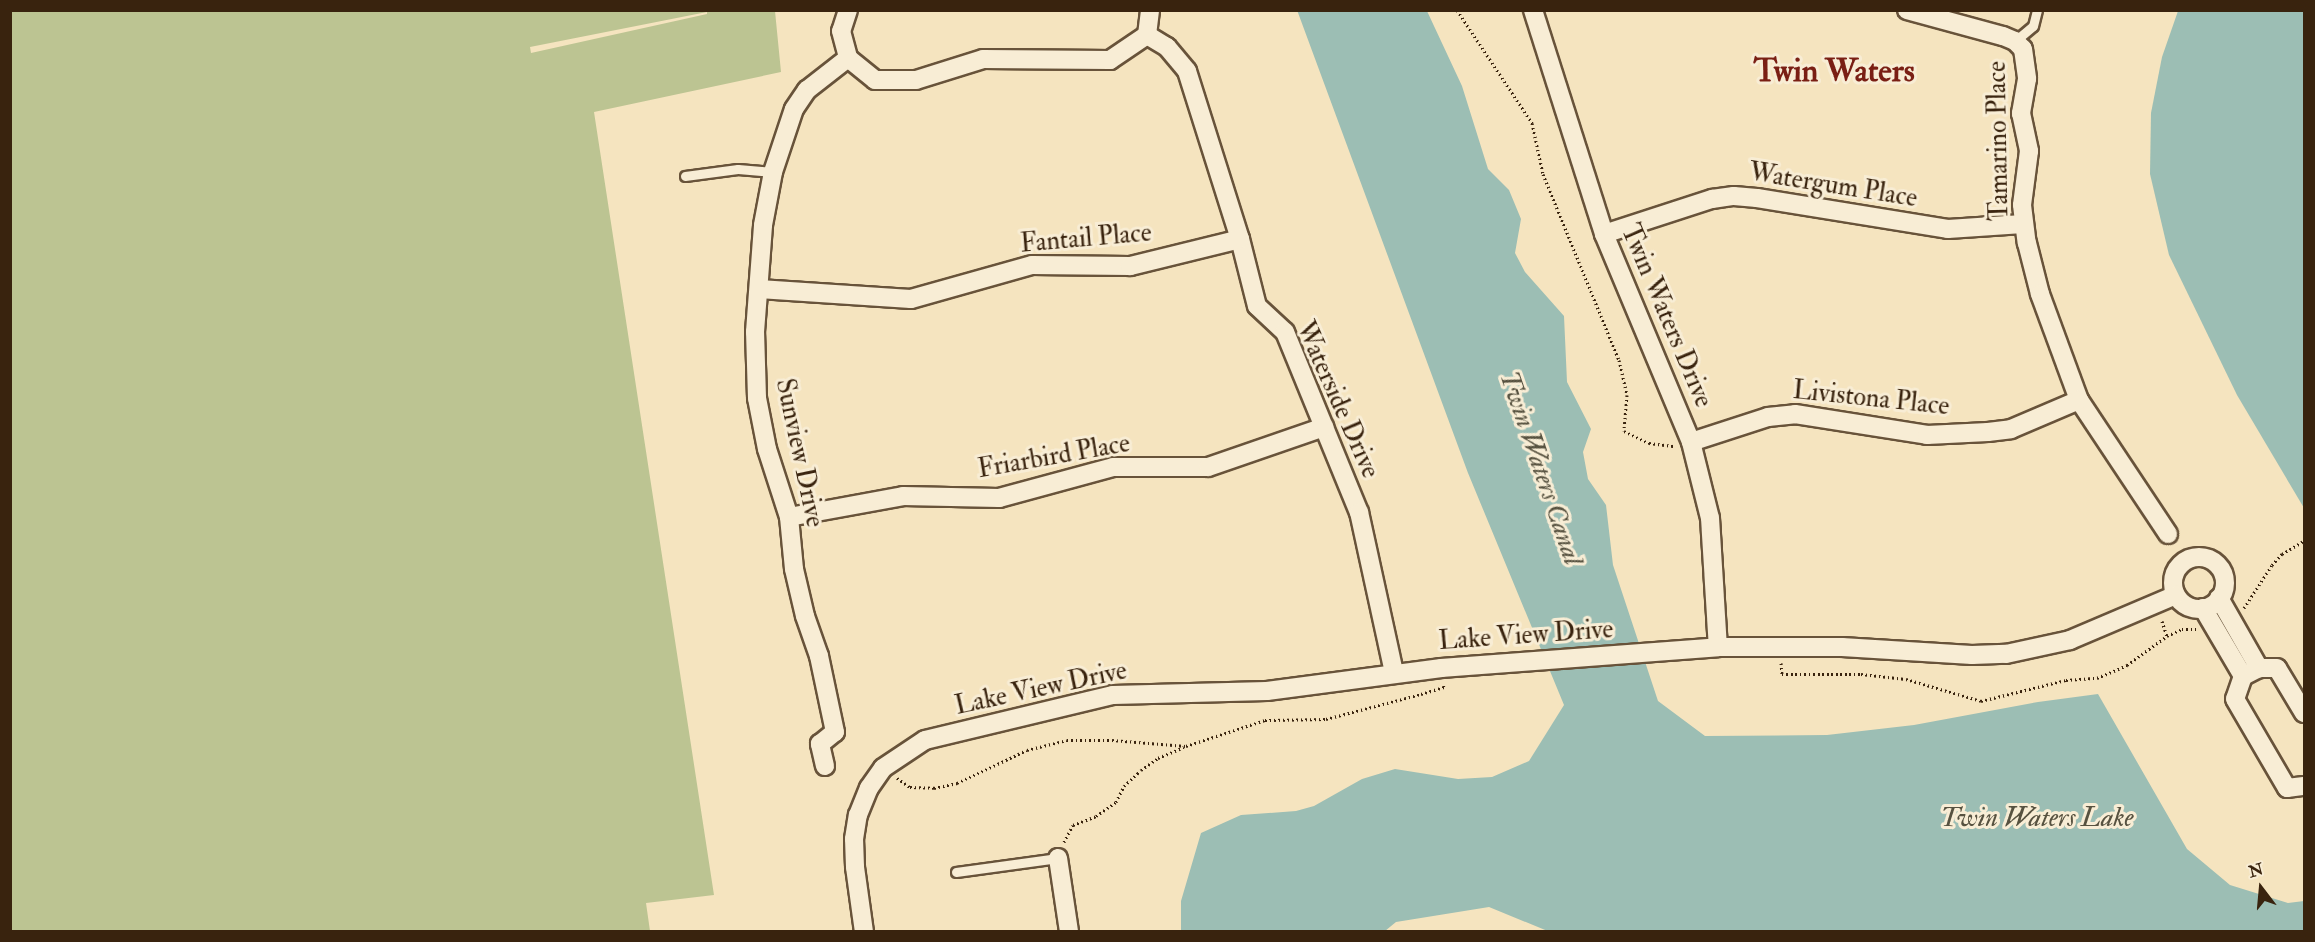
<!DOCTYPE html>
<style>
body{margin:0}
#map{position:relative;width:2315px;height:942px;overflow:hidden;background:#f5e4bf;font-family:"IM FELL Double Pica",serif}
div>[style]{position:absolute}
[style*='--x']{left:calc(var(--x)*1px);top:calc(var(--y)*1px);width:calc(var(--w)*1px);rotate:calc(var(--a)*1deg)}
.green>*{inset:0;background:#bcc492}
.water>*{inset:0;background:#9cbeb4}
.path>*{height:3px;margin-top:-1.5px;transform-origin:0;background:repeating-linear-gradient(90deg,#39230e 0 1.5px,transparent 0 4.5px)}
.roads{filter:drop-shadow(2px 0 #68533a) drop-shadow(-2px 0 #68533a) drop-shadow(0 2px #68533a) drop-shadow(0 -2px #68533a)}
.service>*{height:9px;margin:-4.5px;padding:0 4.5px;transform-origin:4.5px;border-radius:4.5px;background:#f8edd5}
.minor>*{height:18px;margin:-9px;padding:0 9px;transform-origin:9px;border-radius:9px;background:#f8edd5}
.minor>.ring{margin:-9px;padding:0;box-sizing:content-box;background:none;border:18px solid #f8edd5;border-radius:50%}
span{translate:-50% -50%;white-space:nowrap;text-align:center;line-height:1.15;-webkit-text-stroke:6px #f8edd5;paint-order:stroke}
.street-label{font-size:26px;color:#39230e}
.water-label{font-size:27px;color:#575240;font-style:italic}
.district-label{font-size:32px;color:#7a1f14;font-weight:700}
.frame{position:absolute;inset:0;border:12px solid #39230e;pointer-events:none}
.north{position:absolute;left:2231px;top:858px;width:60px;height:60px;-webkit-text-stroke:4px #f8edd5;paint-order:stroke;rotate:344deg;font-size:16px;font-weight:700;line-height:24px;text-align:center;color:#39230e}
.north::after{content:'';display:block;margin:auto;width:21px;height:27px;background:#39230e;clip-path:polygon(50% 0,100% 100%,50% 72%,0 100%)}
</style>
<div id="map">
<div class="green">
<i style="clip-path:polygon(evenodd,10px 11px,775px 11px,781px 72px,594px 112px,714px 895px,646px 903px,650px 931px,11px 931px,10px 11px,707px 12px,707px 14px,531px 53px,530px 47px,707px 12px)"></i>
</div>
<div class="water">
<i style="clip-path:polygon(1297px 10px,1427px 11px,1462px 86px,1488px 169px,1509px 190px,1521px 219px,1515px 253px,1525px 272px,1564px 316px,1567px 382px,1591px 429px,1583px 452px,1588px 479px,1606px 505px,1613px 565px,1658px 701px,1705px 736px,1827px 735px,1914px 725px,2038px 702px,2098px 694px,2187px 849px,2230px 885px,2288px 903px,2304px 901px,2304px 932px,1550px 932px,1489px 907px,1396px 922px,1385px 931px,1181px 932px,1181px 901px,1201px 833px,1241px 815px,1296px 811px,1314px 806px,1362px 779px,1395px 769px,1458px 779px,1492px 777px,1529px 761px,1564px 705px,1468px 473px)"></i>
<i style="clip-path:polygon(2178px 11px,2304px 11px,2304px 508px,2237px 395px,2169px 255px,2150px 174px,2151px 113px,2162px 57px)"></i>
</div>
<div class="path">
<i style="--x:1457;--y:10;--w:136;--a:56.4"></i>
<i style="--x:1532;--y:123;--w:52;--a:77.8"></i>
<i style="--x:1543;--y:174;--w:201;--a:67.8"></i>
<i style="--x:1619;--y:360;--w:36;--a:77"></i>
<i style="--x:1627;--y:395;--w:36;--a:95"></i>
<i style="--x:1624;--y:431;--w:28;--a:26"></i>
<i style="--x:1649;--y:443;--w:26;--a:7"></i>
<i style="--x:2244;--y:608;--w:51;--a:-56.9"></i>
<i style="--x:2272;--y:565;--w:15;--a:-48"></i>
<i style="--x:2282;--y:554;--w:26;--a:-31"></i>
<i style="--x:2162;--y:621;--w:16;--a:72"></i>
<i style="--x:2167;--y:636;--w:17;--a:-25"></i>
<i style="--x:2182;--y:629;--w:14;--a:0"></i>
<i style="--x:1781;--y:663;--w:11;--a:85"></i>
<i style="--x:1782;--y:674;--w:79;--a:0"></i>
<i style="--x:1861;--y:674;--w:45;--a:6.3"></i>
<i style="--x:1906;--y:679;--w:78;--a:16.3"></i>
<i style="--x:1981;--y:701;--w:88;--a:-13.9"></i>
<i style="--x:2066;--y:680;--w:31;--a:-4"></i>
<i style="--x:2097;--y:678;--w:33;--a:-23"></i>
<i style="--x:2127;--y:665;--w:49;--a:-35.9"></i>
<i style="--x:897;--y:778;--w:16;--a:35"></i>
<i style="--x:910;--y:787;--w:24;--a:2"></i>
<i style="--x:934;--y:788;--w:24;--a:-12"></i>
<i style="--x:957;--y:783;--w:77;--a:-25.2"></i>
<i style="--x:1027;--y:750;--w:41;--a:-14"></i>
<i style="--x:1067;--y:740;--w:45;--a:0"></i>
<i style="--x:1112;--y:740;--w:74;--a:4.6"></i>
<i style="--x:1186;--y:746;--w:83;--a:-18.2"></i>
<i style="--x:1265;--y:720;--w:61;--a:-0.9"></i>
<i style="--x:1326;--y:719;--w:98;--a:-14.7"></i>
<i style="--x:1421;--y:694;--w:24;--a:-17"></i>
<i style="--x:1444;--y:687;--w:2;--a:-117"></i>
<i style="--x:1064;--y:842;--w:19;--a:-62"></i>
<i style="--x:1073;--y:825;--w:25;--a:-21"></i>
<i style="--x:1096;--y:816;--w:24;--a:-35"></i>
<i style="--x:1116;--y:802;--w:18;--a:-63"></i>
<i style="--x:1124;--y:786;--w:23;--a:-43"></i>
<i style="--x:1141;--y:770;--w:21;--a:-35"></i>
<i style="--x:1158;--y:758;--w:28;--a:-23"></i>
</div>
<div class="roads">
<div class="service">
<i style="--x:2015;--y:41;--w:23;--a:-40"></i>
<i style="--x:2033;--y:26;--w:16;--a:-76"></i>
<i style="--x:685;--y:176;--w:53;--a:-7.5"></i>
<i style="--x:738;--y:169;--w:35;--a:5"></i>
<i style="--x:956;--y:872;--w:103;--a:-7.8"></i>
</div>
<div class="minor">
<i style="--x:848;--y:10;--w:22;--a:108"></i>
<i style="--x:841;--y:31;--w:28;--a:75"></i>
<i style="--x:848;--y:58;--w:35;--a:39"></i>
<i style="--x:875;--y:80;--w:41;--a:0"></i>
<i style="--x:916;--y:80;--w:70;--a:-17.4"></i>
<i style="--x:983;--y:59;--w:127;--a:0.5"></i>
<i style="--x:1110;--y:60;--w:45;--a:-34"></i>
<i style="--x:1147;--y:35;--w:25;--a:-83"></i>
<i style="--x:1533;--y:10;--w:235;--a:72.4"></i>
<i style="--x:1604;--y:234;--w:225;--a:67.3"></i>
<i style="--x:1691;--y:442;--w:78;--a:76"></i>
<i style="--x:1710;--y:518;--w:129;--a:86.5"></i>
<i style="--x:1907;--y:10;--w:99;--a:15.2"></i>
<i style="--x:2003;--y:36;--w:13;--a:23"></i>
<i style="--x:2015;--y:41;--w:11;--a:45"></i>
<i style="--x:2023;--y:49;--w:30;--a:82"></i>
<i style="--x:2027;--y:79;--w:35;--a:100"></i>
<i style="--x:2021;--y:113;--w:39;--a:78"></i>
<i style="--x:2029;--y:151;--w:54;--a:97.4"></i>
<i style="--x:2022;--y:205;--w:38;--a:83"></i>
<i style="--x:2027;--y:243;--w:53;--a:75.7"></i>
<i style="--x:2040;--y:294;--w:113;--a:69.8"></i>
<i style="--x:2079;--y:400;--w:161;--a:56.4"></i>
<i style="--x:1147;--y:35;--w:23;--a:31"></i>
<i style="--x:1167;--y:47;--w:31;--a:50"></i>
<i style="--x:1187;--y:71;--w:176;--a:72.5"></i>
<i style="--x:1240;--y:239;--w:69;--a:75.8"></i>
<i style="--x:1257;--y:306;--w:38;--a:43"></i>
<i style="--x:1285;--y:332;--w:195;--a:67.7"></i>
<i style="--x:1359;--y:512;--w:165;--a:77.7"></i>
<i style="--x:1604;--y:234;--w:114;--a:-18"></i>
<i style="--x:1712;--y:199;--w:22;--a:-8"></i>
<i style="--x:1734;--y:196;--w:23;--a:5"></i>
<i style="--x:1757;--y:198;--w:193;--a:9.2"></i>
<i style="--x:1948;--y:229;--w:75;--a:-3.8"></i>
<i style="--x:759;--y:289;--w:152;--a:3.8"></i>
<i style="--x:911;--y:299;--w:126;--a:-15.7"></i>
<i style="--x:1032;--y:265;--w:98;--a:0.6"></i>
<i style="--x:1130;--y:266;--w:113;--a:-13.8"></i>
<i style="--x:1691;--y:442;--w:81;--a:-18"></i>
<i style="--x:1768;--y:417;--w:27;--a:-6"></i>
<i style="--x:1795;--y:414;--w:134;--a:9"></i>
<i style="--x:1927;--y:435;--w:61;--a:-2.8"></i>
<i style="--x:1988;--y:432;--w:23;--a:-7"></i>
<i style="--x:2011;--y:429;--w:74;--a:-23.1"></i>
<i style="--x:789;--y:517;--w:116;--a:-10.4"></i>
<i style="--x:903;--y:496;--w:96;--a:1.2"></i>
<i style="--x:999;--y:498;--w:118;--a:-15.2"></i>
<i style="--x:1113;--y:467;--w:95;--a:0"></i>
<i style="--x:1208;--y:467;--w:123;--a:-19"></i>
<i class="ring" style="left:2173px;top:557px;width:34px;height:34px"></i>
<i style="--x:2219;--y:598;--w:81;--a:60.3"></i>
<i style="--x:2203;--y:608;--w:79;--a:59.5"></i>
<i style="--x:2304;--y:713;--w:52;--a:-121"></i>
<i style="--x:2277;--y:668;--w:18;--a:180"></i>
<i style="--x:2259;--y:668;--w:18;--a:153"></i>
<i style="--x:2243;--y:676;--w:24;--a:109"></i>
<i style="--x:2235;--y:699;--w:103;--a:59.7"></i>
<i style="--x:2287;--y:788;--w:17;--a:-7"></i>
<i style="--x:825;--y:766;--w:23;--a:-103"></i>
<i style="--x:820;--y:744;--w:19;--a:-39"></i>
<i style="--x:835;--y:732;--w:78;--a:-101.9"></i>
<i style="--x:819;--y:656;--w:42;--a:-109.3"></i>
<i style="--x:805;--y:616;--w:48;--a:-103.2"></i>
<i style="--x:794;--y:569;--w:52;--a:-95.5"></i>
<i style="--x:789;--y:517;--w:71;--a:-107.9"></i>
<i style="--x:767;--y:449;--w:52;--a:-101.1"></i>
<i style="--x:757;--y:398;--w:66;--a:-91.7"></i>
<i style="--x:755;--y:332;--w:107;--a:-85.7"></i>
<i style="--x:763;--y:225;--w:54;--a:-79.3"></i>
<i style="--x:773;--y:172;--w:66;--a:-71.6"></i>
<i style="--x:794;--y:109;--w:23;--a:-56"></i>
<i style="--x:807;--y:90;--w:52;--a:-38"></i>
<i style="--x:1058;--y:858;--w:75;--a:81.5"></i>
<i style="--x:864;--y:932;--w:66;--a:-97.9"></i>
<i style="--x:855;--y:867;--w:28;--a:-92"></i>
<i style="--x:854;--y:839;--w:24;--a:-81"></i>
<i style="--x:858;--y:815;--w:29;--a:-68"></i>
<i style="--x:869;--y:788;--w:24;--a:-55"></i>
<i style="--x:883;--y:768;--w:50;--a:-33.7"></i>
<i style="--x:925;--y:740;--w:193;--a:-13.5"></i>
<i style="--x:1113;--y:695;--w:154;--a:-1.5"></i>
<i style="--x:1267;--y:691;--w:176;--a:-7.5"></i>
<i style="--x:1441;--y:668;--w:278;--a:-4.3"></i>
<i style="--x:1718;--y:647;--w:124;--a:0"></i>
<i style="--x:1842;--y:647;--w:130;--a:3.5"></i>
<i style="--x:1972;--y:655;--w:34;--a:-2"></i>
<i style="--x:2006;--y:654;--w:66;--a:-12.3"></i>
<i style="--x:2070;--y:640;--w:115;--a:-23"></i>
</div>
</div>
<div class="street-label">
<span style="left:1999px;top:141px;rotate:-91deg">Tamarino Place</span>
<span style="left:1833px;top:186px;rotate:9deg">Watergum Place</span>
<span style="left:1086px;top:239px;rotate:-5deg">Fantail Place</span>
<span style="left:1666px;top:316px;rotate:67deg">Twin Waters Drive</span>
<span style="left:1871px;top:399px;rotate:6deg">Livistona Place</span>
<span style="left:1337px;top:400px;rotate:66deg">Waterside Drive</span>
<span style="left:799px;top:453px;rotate:78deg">Sunview Drive</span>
<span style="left:1054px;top:457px;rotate:-10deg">Friarbird Place</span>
<span style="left:1526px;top:636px;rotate:-4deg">Lake View Drive</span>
<span style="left:1041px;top:689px;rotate:-12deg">Lake View Drive</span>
</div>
<div class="water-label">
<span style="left:1541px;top:468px;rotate:71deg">Twin Waters Canal</span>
<span style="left:2037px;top:818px">Twin Waters Lake</span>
</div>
<div class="district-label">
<span style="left:1834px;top:71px">Twin Waters</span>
</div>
<div class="frame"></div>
<div class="north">N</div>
</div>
